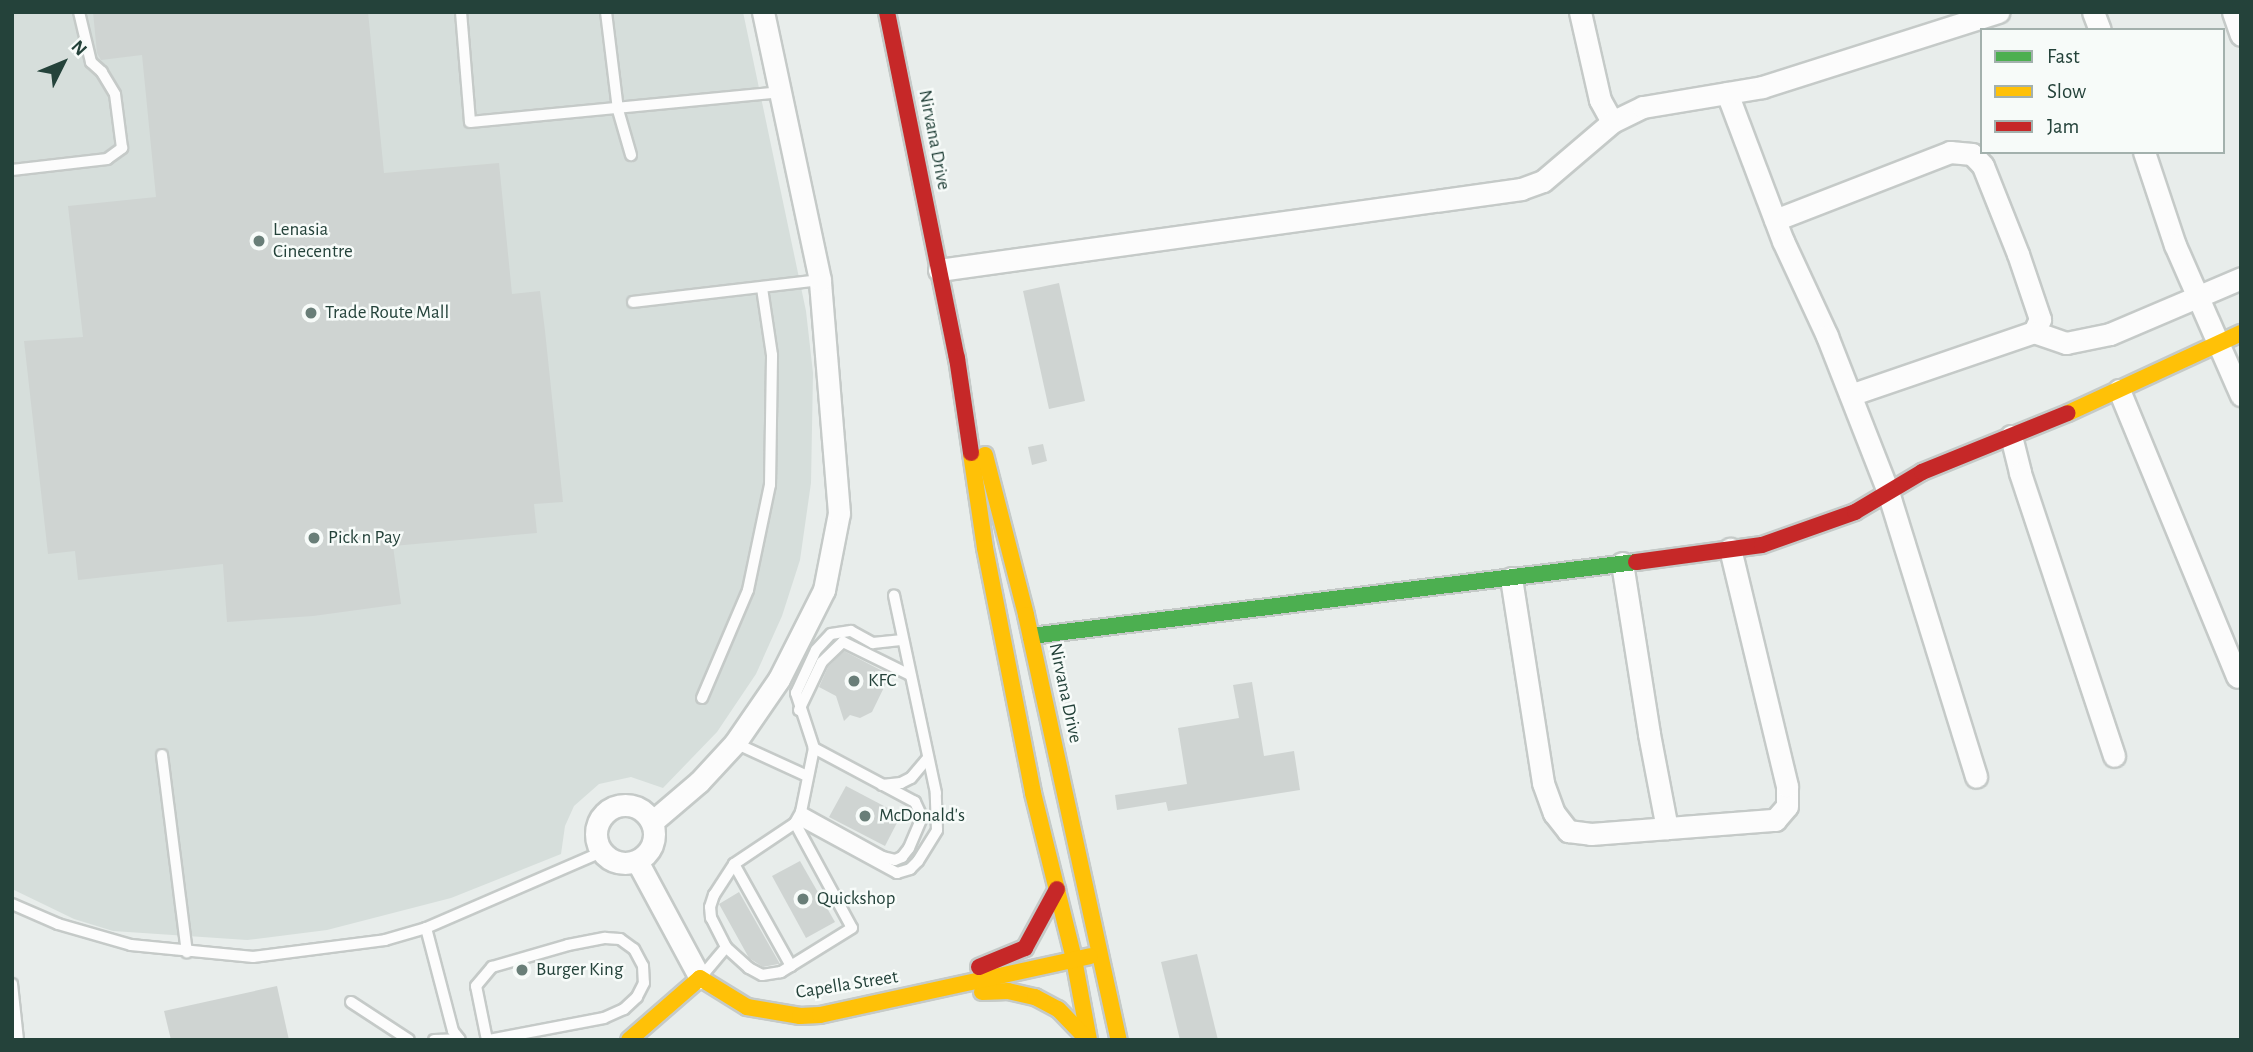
<!DOCTYPE html>
<style>
body{margin:0}
#map{position:relative;width:2253px;height:1052px;overflow:hidden;background:#e8edeb;font-family:"Alegreya Sans",sans-serif}
div>[style]{position:absolute}
[style*='--x']{left:calc(var(--x)*1px);top:calc(var(--y)*1px);width:calc(var(--w)*1px);rotate:calc(var(--a)*1deg)}
.built>*{inset:0;background:#d6dedb}
.building>*{inset:0;background:#cfd4d2}
.roads{filter:drop-shadow(2px 0 #c5cac8) drop-shadow(-2px 0 #c5cac8) drop-shadow(0 2px #c5cac8) drop-shadow(0 -2px #c5cac8)}
.lane>*{height:10px;margin:-5px;padding:0 5px;transform-origin:5px;border-radius:5px;background:#fcfcfc}
.street>*{height:21px;margin:-10.5px;padding:0 10.5px;transform-origin:10.5px;border-radius:10.5px;background:#fcfcfc}
.street>.ring{margin:-10.5px;padding:0;box-sizing:content-box;background:none;border:21px solid #fcfcfc;border-radius:50%}
.fast>*{height:16px;margin:-8px;padding:0 8px;transform-origin:8px;border-radius:8px;background:#4caf50}
.slow>*{height:16px;margin:-8px;padding:0 8px;transform-origin:8px;border-radius:8px;background:#ffc107}
.jam>*{height:16px;margin:-8px;padding:0 8px;transform-origin:8px;border-radius:8px;background:#c62828}
.dots>*{width:19px;height:19px;translate:-50% -50%;box-sizing:border-box;border:4px solid #f7fbf9;border-radius:50%}
span{translate:-50% -50%;white-space:nowrap;text-align:center;line-height:1.15;-webkit-text-stroke:5px #f7fbf9;paint-order:stroke}
.street-label{font-size:19px;color:#24423a}
.poi-label{font-size:19px;color:#24423a}
.left{translate:0 -50%;text-align:left}
.frame{position:absolute;inset:0;border:14px solid #24423a;pointer-events:none}
.legend{position:absolute;left:1980px;top:28px;width:245px;height:126px;box-sizing:border-box;background:#f7fbf9;border:2px solid #a3b1ad;margin:0;padding:9px 12px;list-style:none;font-size:21px;color:#24423a}
.legend li{display:flex;align-items:center;gap:14px;height:35px}
.legend b{width:35px;border:2px solid #a3b1ad}
.north{position:absolute;left:28px;top:28px;width:70px;height:70px;-webkit-text-stroke:5px #f7fbf9;paint-order:stroke;rotate:47deg;font-size:19px;font-weight:700;line-height:28px;text-align:center;color:#24423a}
.north::after{content:'';display:block;margin:auto;width:24px;height:32px;background:#24423a;clip-path:polygon(50% 0,100% 100%,50% 72%,0 100%)}
</style>
<div id="map">
<div class="built">
<i style="clip-path:polygon(12px 12px,743px 12px,806px 311px,813px 373px,811px 483px,800px 560px,782px 616px,756px 674px,717px 732px,663px 788px,631px 777px,599px 784px,574px 806px,565px 826px,561px 854px,451px 898px,327px 930px,247px 940px,113px 931px,74px 919px,12px 889px)"></i>
</div>
<div class="building">
<i style="clip-path:polygon(93px 12px,368px 12px,384px 173px,499px 163px,512px 294px,540px 291px,545px 331px,563px 502px,534px 504px,537px 533px,393px 546px,401px 604px,313px 616px,227px 622px,223px 564px,78px 580px,75px 551px,48px 554px,24px 341px,83px 337px,68px 206px,156px 197px,142px 55px,101px 60px,97px 53px)"></i>
<i style="clip-path:polygon(1059px 283px,1085px 401px,1049px 409px,1023px 291px)"></i>
<i style="clip-path:polygon(1043px 444px,1047px 461px,1032px 465px,1028px 447px)"></i>
<i style="clip-path:polygon(844px 651px,890px 675px,872px 712px,860px 718px,850px 715px,844px 721px,836px 696px,819px 687px,828px 667px)"></i>
<i style="clip-path:polygon(1252px 682px,1264px 756px,1294px 751px,1300px 790px,1168px 811px,1166px 802px,1117px 810px,1115px 795px,1187px 784px,1178px 728px,1239px 718px,1233px 685px)"></i>
<i style="clip-path:polygon(846px 786px,901px 815px,885px 846px,829px 817px)"></i>
<i style="clip-path:polygon(800px 861px,835px 922px,806px 938px,772px 876px)"></i>
<i style="clip-path:polygon(739px 892px,780px 964px,778px 964px,763px 967px,749px 958px,719px 904px)"></i>
<i style="clip-path:polygon(1197px 954px,1218px 1040px,1180px 1040px,1161px 962px)"></i>
<i style="clip-path:polygon(277px 986px,289px 1040px,171px 1040px,164px 1011px)"></i>
</div>
<div class="roads">
<div class="lane">
<i style="--x:461;--y:12;--w:110;--a:85.3"></i>
<i style="--x:470;--y:122;--w:311;--a:-5.5"></i>
<i style="--x:606;--y:12;--w:99;--a:83"></i>
<i style="--x:618;--y:110;--w:47;--a:73.9"></i>
<i style="--x:12;--y:170;--w:96;--a:-6.6"></i>
<i style="--x:107;--y:159;--w:19;--a:-36"></i>
<i style="--x:122;--y:148;--w:54;--a:-97.4"></i>
<i style="--x:115;--y:94;--w:26;--a:-121"></i>
<i style="--x:102;--y:72;--w:15;--a:-138"></i>
<i style="--x:91;--y:62;--w:51;--a:-103.5"></i>
<i style="--x:633;--y:302;--w:188;--a:-6.7"></i>
<i style="--x:702;--y:698;--w:117;--a:-66.9"></i>
<i style="--x:748;--y:590;--w:107;--a:-78.2"></i>
<i style="--x:770;--y:485;--w:130;--a:-89.1"></i>
<i style="--x:772;--y:355;--w:68;--a:-98.5"></i>
<i style="--x:799;--y:710;--w:53;--a:-64.4"></i>
<i style="--x:822;--y:662;--w:29;--a:-44"></i>
<i style="--x:843;--y:642;--w:75;--a:26.2"></i>
<i style="--x:735;--y:743;--w:79;--a:24.6"></i>
<i style="--x:162;--y:755;--w:199;--a:82.8"></i>
<i style="--x:882;--y:785;--w:19;--a:-6"></i>
<i style="--x:901;--y:783;--w:11;--a:-27"></i>
<i style="--x:911;--y:778;--w:25;--a:-50"></i>
<i style="--x:801;--y:812;--w:94;--a:28.8"></i>
<i style="--x:883;--y:857;--w:12;--a:14"></i>
<i style="--x:895;--y:860;--w:8;--a:-23"></i>
<i style="--x:902;--y:857;--w:11;--a:-52"></i>
<i style="--x:909;--y:848;--w:34;--a:-67"></i>
<i style="--x:922;--y:817;--w:17;--a:-115"></i>
<i style="--x:915;--y:802;--w:115;--a:-151.9"></i>
<i style="--x:798;--y:819;--w:113;--a:28.6"></i>
<i style="--x:897;--y:873;--w:14;--a:-17"></i>
<i style="--x:910;--y:869;--w:11;--a:-45"></i>
<i style="--x:918;--y:861;--w:36;--a:-58"></i>
<i style="--x:937;--y:830;--w:37;--a:-92"></i>
<i style="--x:936;--y:793;--w:202;--a:-102"></i>
<i style="--x:795;--y:823;--w:119;--a:61.5"></i>
<i style="--x:852;--y:928;--w:84;--a:148.2"></i>
<i style="--x:781;--y:972;--w:19;--a:171"></i>
<i style="--x:762;--y:975;--w:15;--a:-152"></i>
<i style="--x:749;--y:968;--w:31;--a:-138"></i>
<i style="--x:726;--y:947;--w:33;--a:-117"></i>
<i style="--x:711;--y:918;--w:11;--a:-95"></i>
<i style="--x:710;--y:907;--w:13;--a:-72"></i>
<i style="--x:714;--y:895;--w:37;--a:-57"></i>
<i style="--x:734;--y:864;--w:73;--a:-33.9"></i>
<i style="--x:795;--y:823;--w:13;--a:-61"></i>
<i style="--x:801;--y:812;--w:65;--a:-78.5"></i>
<i style="--x:814;--y:748;--w:58;--a:-108.1"></i>
<i style="--x:796;--y:693;--w:47;--a:-65.1"></i>
<i style="--x:816;--y:650;--w:22;--a:-47"></i>
<i style="--x:831;--y:634;--w:20;--a:-9"></i>
<i style="--x:851;--y:631;--w:25;--a:29"></i>
<i style="--x:873;--y:643;--w:30;--a:-6"></i>
<i style="--x:734;--y:864;--w:117;--a:60.8"></i>
<i style="--x:12;--y:904;--w:50;--a:23.5"></i>
<i style="--x:58;--y:924;--w:76;--a:16"></i>
<i style="--x:131;--y:945;--w:123;--a:5.6"></i>
<i style="--x:253;--y:957;--w:133;--a:-7.3"></i>
<i style="--x:385;--y:940;--w:43;--a:-16.3"></i>
<i style="--x:426;--y:928;--w:192;--a:-23.4"></i>
<i style="--x:426;--y:928;--w:106;--a:75.3"></i>
<i style="--x:453;--y:1031;--w:11;--a:52"></i>
<i style="--x:701;--y:977;--w:39;--a:-50"></i>
<i style="--x:12;--y:984;--w:56;--a:83.9"></i>
<i style="--x:351;--y:1002;--w:69;--a:33.2"></i>
<i style="--x:434;--y:1040;--w:25;--a:-2"></i>
<i style="--x:487;--y:1040;--w:55;--a:-101.5"></i>
<i style="--x:476;--y:986;--w:25;--a:-50"></i>
<i style="--x:492;--y:967;--w:79;--a:-16.1"></i>
<i style="--x:568;--y:945;--w:38;--a:-11"></i>
<i style="--x:605;--y:938;--w:15;--a:4"></i>
<i style="--x:620;--y:939;--w:17;--a:36"></i>
<i style="--x:634;--y:949;--w:19;--a:62"></i>
<i style="--x:643;--y:966;--w:17;--a:87"></i>
<i style="--x:644;--y:983;--w:16;--a:117"></i>
<i style="--x:637;--y:997;--w:18;--a:137"></i>
<i style="--x:624;--y:1009;--w:22;--a:156"></i>
<i style="--x:604;--y:1018;--w:117;--a:169.2"></i>
</div>
<div class="street">
<i style="--x:1580;--y:12;--w:90;--a:77.2"></i>
<i style="--x:1600;--y:100;--w:25;--a:61"></i>
<i style="--x:2093;--y:12;--w:19;--a:69"></i>
<i style="--x:2233;--y:12;--w:24;--a:71"></i>
<i style="--x:1727;--y:93;--w:158;--a:69.3"></i>
<i style="--x:1783;--y:241;--w:105;--a:65.1"></i>
<i style="--x:1827;--y:336;--w:168;--a:68.6"></i>
<i style="--x:1888;--y:492;--w:298;--a:72.8"></i>
<i style="--x:2144;--y:152;--w:98;--a:71.6"></i>
<i style="--x:2175;--y:245;--w:164;--a:66.3"></i>
<i style="--x:1775;--y:220;--w:188;--a:-21.2"></i>
<i style="--x:1950;--y:152;--w:22;--a:5"></i>
<i style="--x:1972;--y:154;--w:16;--a:47"></i>
<i style="--x:1983;--y:166;--w:95;--a:68.3"></i>
<i style="--x:2018;--y:254;--w:69;--a:71.3"></i>
<i style="--x:2040;--y:319;--w:14;--a:115"></i>
<i style="--x:2034;--y:332;--w:194;--a:161.1"></i>
<i style="--x:939;--y:270;--w:588;--a:-7.92"></i>
<i style="--x:1521;--y:189;--w:23;--a:-20"></i>
<i style="--x:1543;--y:181;--w:91;--a:-40.5"></i>
<i style="--x:1612;--y:122;--w:34;--a:-26"></i>
<i style="--x:1643;--y:107;--w:121;--a:-9.5"></i>
<i style="--x:1762;--y:87;--w:248;--a:-17.6"></i>
<i style="--x:2034;--y:332;--w:34;--a:19"></i>
<i style="--x:2066;--y:343;--w:45;--a:-11.6"></i>
<i style="--x:2110;--y:334;--w:142;--a:-23.1"></i>
<i style="--x:2119;--y:390;--w:310;--a:67.6"></i>
<i style="--x:2011;--y:436;--w:38;--a:76"></i>
<i style="--x:2020;--y:473;--w:298;--a:71.6"></i>
<i style="--x:1622;--y:563;--w:173;--a:81"></i>
<i style="--x:1649;--y:734;--w:96;--a:79.2"></i>
<i style="--x:1511;--y:578;--w:207;--a:81.1"></i>
<i style="--x:1543;--y:783;--w:32;--a:70"></i>
<i style="--x:1554;--y:813;--w:23;--a:52"></i>
<i style="--x:1568;--y:831;--w:23;--a:7"></i>
<i style="--x:1591;--y:834;--w:185;--a:-4.4"></i>
<i style="--x:1775;--y:820;--w:18;--a:-49"></i>
<i style="--x:1787;--y:806;--w:20;--a:-90"></i>
<i style="--x:1787;--y:786;--w:244;--a:-103.5"></i>
<i class="ring" style="left:596px;top:805px;width:37px;height:37px"></i>
<i style="--x:652;--y:822;--w:62;--a:-40.4"></i>
<i style="--x:699;--y:782;--w:53;--a:-47.3"></i>
<i style="--x:735;--y:743;--w:78;--a:-55.5"></i>
<i style="--x:779;--y:679;--w:100;--a:-63.2"></i>
<i style="--x:824;--y:590;--w:78;--a:-79"></i>
<i style="--x:839;--y:513;--w:234;--a:-94.7"></i>
<i style="--x:820;--y:280;--w:274;--a:-102"></i>
<i style="--x:637;--y:861;--w:133;--a:61.7"></i>
</div>
<div class="fast">
<i style="--x:1031;--y:636;--w:610;--a:-6.97"></i>
</div>
<div class="slow">
<i style="--x:2068;--y:413;--w:191;--a:-24.8"></i>
<i style="--x:971;--y:453;--w:96;--a:81.6"></i>
<i style="--x:985;--y:548;--w:250;--a:78.9"></i>
<i style="--x:1033;--y:793;--w:171;--a:76.1"></i>
<i style="--x:1074;--y:959;--w:82;--a:79.5"></i>
<i style="--x:985;--y:455;--w:165;--a:75.6"></i>
<i style="--x:1026;--y:615;--w:435;--a:77.7"></i>
<i style="--x:982;--y:992;--w:26;--a:-2"></i>
<i style="--x:1008;--y:991;--w:28;--a:13"></i>
<i style="--x:1035;--y:997;--w:26;--a:28"></i>
<i style="--x:1058;--y:1009;--w:43;--a:45.9"></i>
<i style="--x:629;--y:1040;--w:94;--a:-41.1"></i>
<i style="--x:700;--y:978;--w:55;--a:31.7"></i>
<i style="--x:747;--y:1007;--w:54;--a:9.6"></i>
<i style="--x:800;--y:1016;--w:20;--a:-3"></i>
<i style="--x:820;--y:1015;--w:276;--a:-12.3"></i>
</div>
<div class="jam">
<i style="--x:887;--y:12;--w:353;--a:78.6"></i>
<i style="--x:957;--y:358;--w:96;--a:81.6"></i>
<i style="--x:1636;--y:562;--w:127;--a:-7.7"></i>
<i style="--x:1762;--y:545;--w:99;--a:-19.5"></i>
<i style="--x:1855;--y:512;--w:78;--a:-30.8"></i>
<i style="--x:1922;--y:472;--w:157;--a:-22"></i>
<i style="--x:979;--y:967;--w:50;--a:-22.4"></i>
<i style="--x:1025;--y:948;--w:67;--a:-61.5"></i>
</div>
</div>
<div class="dots">
<i style="left:259px;top:241px;background:#697e78"></i>
<i style="left:311px;top:313px;background:#697e78"></i>
<i style="left:314px;top:538px;background:#697e78"></i>
<i style="left:854px;top:681px;background:#697e78"></i>
<i style="left:865px;top:816px;background:#697e78"></i>
<i style="left:803px;top:899px;background:#697e78"></i>
<i style="left:522px;top:970px;background:#697e78"></i>
</div>
<div class="street-label">
<span style="left:934px;top:140px;rotate:79deg">Nirvana Drive</span>
<span style="left:1065px;top:693px;rotate:78deg">Nirvana Drive</span>
<span style="left:847px;top:985px;rotate:-9deg">Capella Street</span>
</div>
<div class="poi-label">
<span class="left" style="left:273px;top:241px">Lenasia<br>Cinecentre</span>
<span class="left" style="left:325px;top:313px">Trade Route Mall</span>
<span class="left" style="left:328px;top:538px">Pick n Pay</span>
<span class="left" style="left:868px;top:681px">KFC</span>
<span class="left" style="left:879px;top:816px">McDonald's</span>
<span class="left" style="left:817px;top:899px">Quickshop</span>
<span class="left" style="left:536px;top:970px">Burger King</span>
</div>
<div class="frame"></div>
<ul class="legend">
<li><b style="height:9px;background:#4caf50"></b>Fast</li>
<li><b style="height:9px;background:#ffc107"></b>Slow</li>
<li><b style="height:9px;background:#c62828"></b>Jam</li>
</ul>
<div class="north">N</div>
</div>
